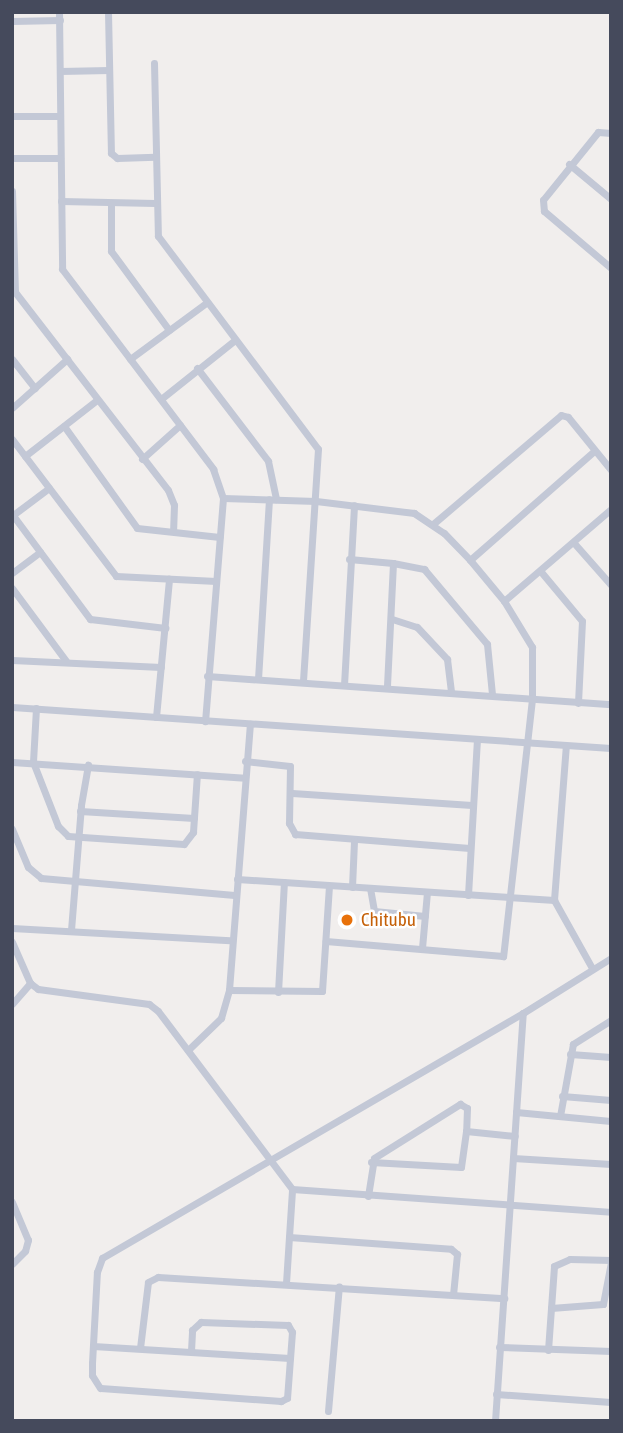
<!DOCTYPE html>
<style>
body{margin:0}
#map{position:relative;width:623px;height:1433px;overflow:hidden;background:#f1eeed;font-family:"Asap Condensed",sans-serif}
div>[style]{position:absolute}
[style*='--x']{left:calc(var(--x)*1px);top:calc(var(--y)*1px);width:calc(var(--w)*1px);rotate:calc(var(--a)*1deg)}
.minor>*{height:7px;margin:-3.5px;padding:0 3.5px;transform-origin:3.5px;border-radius:3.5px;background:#c3c8d6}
.dots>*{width:19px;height:19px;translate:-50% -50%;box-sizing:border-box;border:4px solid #fff;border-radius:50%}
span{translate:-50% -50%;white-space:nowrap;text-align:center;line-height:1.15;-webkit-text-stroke:5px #fff;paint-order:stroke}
.food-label{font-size:19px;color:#c56008}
.left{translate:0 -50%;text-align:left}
.frame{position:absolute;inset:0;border:14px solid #454a5c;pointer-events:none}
</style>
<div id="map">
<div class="minor">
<i style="--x:59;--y:12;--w:257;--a:89.3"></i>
<i style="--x:62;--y:269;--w:251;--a:52.9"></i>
<i style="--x:213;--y:469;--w:31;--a:71"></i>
<i style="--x:223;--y:498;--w:224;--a:94.6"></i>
<i style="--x:108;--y:12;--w:141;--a:88.8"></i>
<i style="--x:111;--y:153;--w:8;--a:40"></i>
<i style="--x:117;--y:158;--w:38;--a:-2"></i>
<i style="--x:12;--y:21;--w:48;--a:-1.2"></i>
<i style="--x:154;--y:63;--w:173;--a:88.7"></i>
<i style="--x:158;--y:236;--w:266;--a:53.1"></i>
<i style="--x:318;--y:449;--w:233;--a:93.7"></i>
<i style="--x:60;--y:71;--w:49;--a:-1.2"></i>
<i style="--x:12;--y:116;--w:47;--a:0"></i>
<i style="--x:611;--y:133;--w:13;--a:-176"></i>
<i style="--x:598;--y:132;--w:87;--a:129"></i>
<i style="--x:543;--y:200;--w:11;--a:85"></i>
<i style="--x:544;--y:211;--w:88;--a:40.4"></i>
<i style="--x:12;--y:158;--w:48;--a:0"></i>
<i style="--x:569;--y:164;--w:55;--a:39.8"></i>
<i style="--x:12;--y:191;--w:101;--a:88.3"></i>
<i style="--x:15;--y:292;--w:250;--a:52.3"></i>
<i style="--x:168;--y:490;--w:16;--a:68"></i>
<i style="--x:174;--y:505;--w:26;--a:92"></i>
<i style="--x:61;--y:201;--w:94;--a:1.2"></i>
<i style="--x:111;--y:203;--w:48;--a:90"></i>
<i style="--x:111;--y:251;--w:98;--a:53.7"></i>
<i style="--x:12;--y:359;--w:37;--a:52"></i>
<i style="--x:130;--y:359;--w:94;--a:-36.4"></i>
<i style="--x:197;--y:368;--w:117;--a:52.6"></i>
<i style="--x:268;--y:461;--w:39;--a:78"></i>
<i style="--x:161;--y:399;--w:95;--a:-38.6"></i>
<i style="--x:12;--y:408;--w:74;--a:-41.7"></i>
<i style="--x:64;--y:426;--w:125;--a:54.4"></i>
<i style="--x:137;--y:528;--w:83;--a:6.2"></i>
<i style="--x:12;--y:439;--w:172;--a:52.8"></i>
<i style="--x:116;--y:576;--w:100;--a:2.9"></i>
<i style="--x:25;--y:456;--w:91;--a:-37.9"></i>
<i style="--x:142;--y:459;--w:51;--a:-41.8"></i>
<i style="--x:223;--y:498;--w:93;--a:1.8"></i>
<i style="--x:316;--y:501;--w:99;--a:7"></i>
<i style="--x:414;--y:513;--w:36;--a:34"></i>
<i style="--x:444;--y:533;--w:37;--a:46"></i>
<i style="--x:470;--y:560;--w:53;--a:50.3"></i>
<i style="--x:504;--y:601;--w:54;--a:58.7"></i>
<i style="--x:532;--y:647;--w:52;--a:90"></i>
<i style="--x:532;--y:699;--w:259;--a:96.4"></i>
<i style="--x:503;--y:956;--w:178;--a:-175.2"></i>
<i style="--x:12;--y:514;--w:131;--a:53.4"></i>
<i style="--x:90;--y:619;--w:76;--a:6.8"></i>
<i style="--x:13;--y:515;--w:45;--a:-36.9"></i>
<i style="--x:433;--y:524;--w:168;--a:-40.4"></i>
<i style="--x:561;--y:415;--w:7;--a:16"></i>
<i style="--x:568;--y:417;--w:68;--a:50.9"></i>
<i style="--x:574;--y:543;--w:56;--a:48.6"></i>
<i style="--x:349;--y:559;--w:44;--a:5.2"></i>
<i style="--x:393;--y:563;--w:124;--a:92.8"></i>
<i style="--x:470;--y:560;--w:165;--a:-41.3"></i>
<i style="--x:393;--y:563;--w:32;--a:11"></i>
<i style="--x:424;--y:569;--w:98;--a:50"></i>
<i style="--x:487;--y:644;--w:50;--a:84.3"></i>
<i style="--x:12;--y:573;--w:35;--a:-37"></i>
<i style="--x:542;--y:573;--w:62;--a:50.2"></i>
<i style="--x:582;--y:621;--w:82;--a:92.8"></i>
<i style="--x:12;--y:588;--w:91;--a:53.5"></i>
<i style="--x:504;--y:601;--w:141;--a:-40.7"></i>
<i style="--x:392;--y:619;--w:26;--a:18"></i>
<i style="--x:417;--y:627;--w:44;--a:46.8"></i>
<i style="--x:447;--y:659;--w:32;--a:83"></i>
<i style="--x:12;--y:660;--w:149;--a:2.7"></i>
<i style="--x:207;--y:676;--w:405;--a:4"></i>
<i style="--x:258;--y:679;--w:180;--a:-86.5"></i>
<i style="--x:344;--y:685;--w:180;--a:-86.8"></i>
<i style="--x:12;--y:707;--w:600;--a:3.92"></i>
<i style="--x:36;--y:708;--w:54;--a:93.2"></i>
<i style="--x:33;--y:762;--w:69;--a:68.7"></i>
<i style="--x:58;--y:826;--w:14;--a:45"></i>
<i style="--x:68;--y:836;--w:116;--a:3.9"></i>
<i style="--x:184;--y:844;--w:15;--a:-53"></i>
<i style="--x:193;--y:832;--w:58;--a:-86.1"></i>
<i style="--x:156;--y:717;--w:139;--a:-84.6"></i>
<i style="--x:245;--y:761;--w:45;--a:6.3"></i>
<i style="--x:290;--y:766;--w:57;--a:91"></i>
<i style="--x:289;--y:823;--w:13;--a:61"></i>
<i style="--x:295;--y:834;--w:175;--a:4.6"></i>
<i style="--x:12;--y:762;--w:233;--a:3.9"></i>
<i style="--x:292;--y:793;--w:180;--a:3.8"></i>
<i style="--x:80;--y:811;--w:114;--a:3.5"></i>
<i style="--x:12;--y:829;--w:41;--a:67.2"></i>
<i style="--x:28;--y:867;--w:17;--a:40"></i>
<i style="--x:41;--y:878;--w:194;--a:5"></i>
<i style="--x:237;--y:879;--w:318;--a:3.8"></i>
<i style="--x:554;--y:900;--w:78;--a:60.8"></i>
<i style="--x:352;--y:887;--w:46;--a:-87.5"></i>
<i style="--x:370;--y:888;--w:23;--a:80"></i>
<i style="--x:374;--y:911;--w:51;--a:5.6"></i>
<i style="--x:468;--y:895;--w:156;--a:-86.7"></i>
<i style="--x:554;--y:900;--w:155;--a:-85.6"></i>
<i style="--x:12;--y:928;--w:218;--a:3.2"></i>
<i style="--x:71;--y:930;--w:125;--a:-85.4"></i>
<i style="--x:81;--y:805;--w:41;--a:-80.1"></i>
<i style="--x:12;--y:942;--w:45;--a:66.3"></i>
<i style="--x:30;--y:983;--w:10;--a:37"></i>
<i style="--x:38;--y:989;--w:112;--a:7.7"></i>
<i style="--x:149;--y:1004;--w:11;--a:38"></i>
<i style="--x:158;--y:1011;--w:223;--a:53"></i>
<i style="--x:292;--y:1189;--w:320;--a:4.1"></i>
<i style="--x:422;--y:948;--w:56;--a:-84.9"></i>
<i style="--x:229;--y:990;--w:93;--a:0.6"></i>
<i style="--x:322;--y:991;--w:105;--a:-86.2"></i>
<i style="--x:278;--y:992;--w:110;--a:-86.9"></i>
<i style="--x:12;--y:1004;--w:28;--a:-49"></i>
<i style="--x:188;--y:1050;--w:46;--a:-44.1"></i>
<i style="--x:221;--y:1018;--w:29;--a:-74"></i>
<i style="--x:229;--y:990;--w:267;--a:-85.5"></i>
<i style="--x:570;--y:1054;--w:41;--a:4.2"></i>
<i style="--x:562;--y:1096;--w:49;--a:4.7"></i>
<i style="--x:516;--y:1112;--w:95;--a:5.4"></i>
<i style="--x:560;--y:1116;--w:73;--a:-79.8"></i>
<i style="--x:573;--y:1044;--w:45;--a:-32.3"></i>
<i style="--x:513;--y:1158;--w:98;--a:3.5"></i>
<i style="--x:371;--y:1162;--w:90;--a:3.2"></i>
<i style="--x:461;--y:1167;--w:36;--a:-82"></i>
<i style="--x:368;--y:1196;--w:38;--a:-81"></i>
<i style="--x:374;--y:1158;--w:102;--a:-32.1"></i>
<i style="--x:460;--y:1104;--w:8;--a:30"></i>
<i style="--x:467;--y:1108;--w:23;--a:92"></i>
<i style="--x:466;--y:1131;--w:49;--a:5.8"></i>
<i style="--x:12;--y:1202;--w:41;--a:67.2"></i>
<i style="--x:28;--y:1240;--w:11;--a:105"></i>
<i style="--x:25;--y:1251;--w:18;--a:135"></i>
<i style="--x:289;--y:1237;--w:162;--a:4.2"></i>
<i style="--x:451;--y:1249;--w:8;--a:40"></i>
<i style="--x:457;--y:1254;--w:41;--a:95.6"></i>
<i style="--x:286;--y:1283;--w:94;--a:-86.3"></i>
<i style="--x:551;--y:1308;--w:52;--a:-4.4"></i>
<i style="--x:603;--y:1304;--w:43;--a:-79.2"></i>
<i style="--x:93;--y:1346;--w:197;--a:3.5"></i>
<i style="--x:499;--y:1347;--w:112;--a:2"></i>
<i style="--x:140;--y:1348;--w:66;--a:-83.1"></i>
<i style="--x:148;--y:1282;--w:11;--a:-27"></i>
<i style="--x:158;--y:1277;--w:347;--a:3.5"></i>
<i style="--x:548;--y:1350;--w:84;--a:-85.9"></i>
<i style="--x:554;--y:1266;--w:17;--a:-24"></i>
<i style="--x:570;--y:1259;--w:41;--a:1.4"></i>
<i style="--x:191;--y:1351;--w:21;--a:-87"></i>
<i style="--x:192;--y:1330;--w:12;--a:-42"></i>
<i style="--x:201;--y:1322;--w:87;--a:2"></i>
<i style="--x:288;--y:1325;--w:8;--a:60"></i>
<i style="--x:292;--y:1332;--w:66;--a:94.3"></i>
<i style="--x:287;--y:1398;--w:7;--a:153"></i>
<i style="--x:281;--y:1401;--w:181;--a:-175.9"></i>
<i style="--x:100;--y:1388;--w:15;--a:-122"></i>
<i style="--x:92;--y:1375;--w:12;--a:-90"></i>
<i style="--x:92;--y:1363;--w:91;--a:-86.9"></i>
<i style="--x:97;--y:1272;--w:15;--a:-70"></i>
<i style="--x:102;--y:1258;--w:487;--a:-30.2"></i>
<i style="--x:496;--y:1394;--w:115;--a:4"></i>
<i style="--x:328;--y:1411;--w:125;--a:-85"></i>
<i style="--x:495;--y:1421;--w:409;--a:-86.1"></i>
<i style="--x:523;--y:1013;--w:104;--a:-32"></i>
</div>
<div class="dots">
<i style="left:347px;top:920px;background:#e8710a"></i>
</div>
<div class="food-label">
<span class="left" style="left:361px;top:920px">Chitubu</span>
</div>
<div class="frame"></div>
</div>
